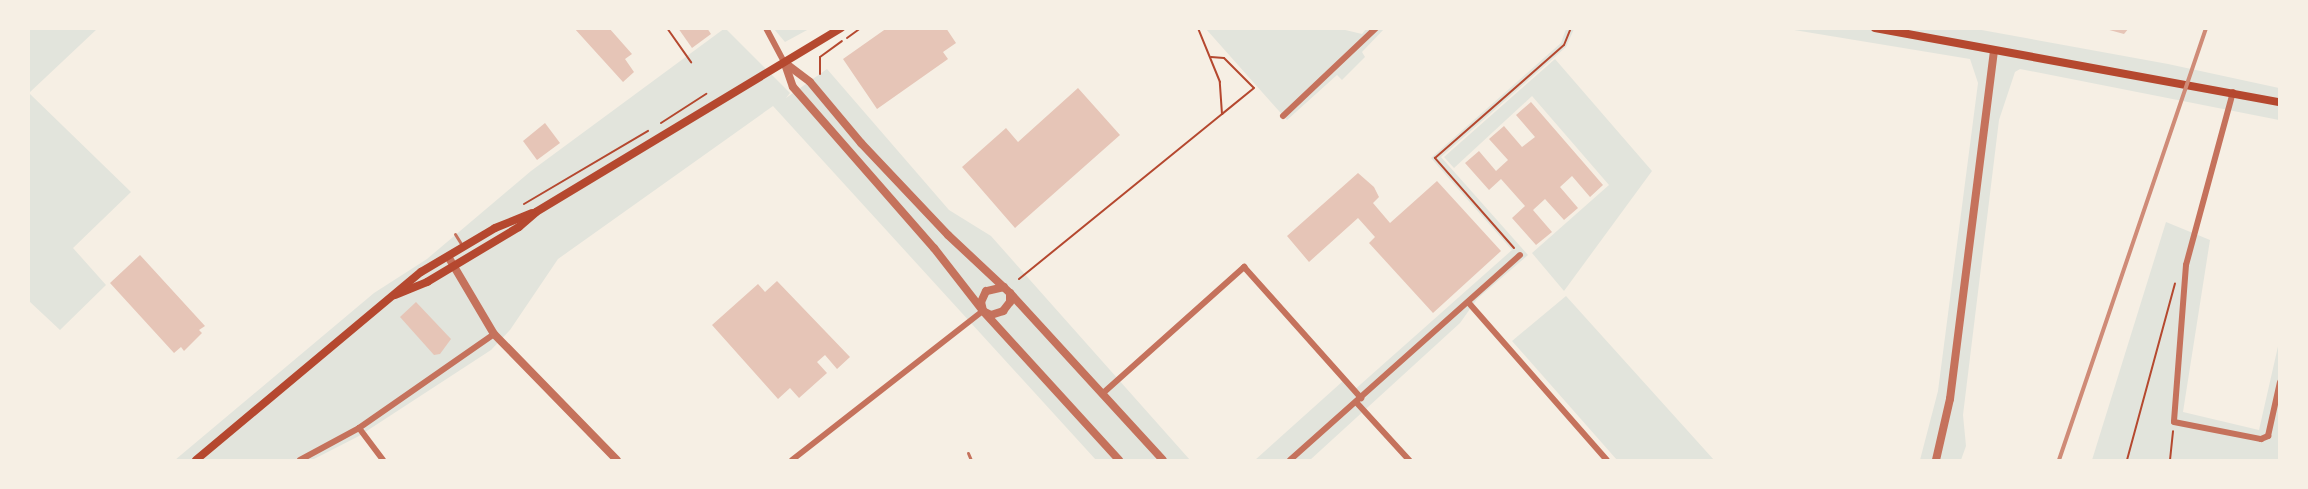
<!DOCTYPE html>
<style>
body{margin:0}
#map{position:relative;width:2308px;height:489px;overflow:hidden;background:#f6efe4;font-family:Barlow,sans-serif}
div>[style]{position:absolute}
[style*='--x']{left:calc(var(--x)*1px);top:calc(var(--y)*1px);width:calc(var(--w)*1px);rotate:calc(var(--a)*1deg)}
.green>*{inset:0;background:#e2e4dc}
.building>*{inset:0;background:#e6c5b7}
.path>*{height:2px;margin:-1px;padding:0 1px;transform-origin:1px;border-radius:1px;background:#b5482f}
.service>*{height:3px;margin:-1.5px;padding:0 1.5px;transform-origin:1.5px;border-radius:1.5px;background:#c5725c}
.minor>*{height:6px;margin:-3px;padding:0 3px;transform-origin:3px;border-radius:3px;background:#c5725c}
.tertiary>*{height:8px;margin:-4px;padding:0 4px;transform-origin:4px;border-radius:4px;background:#c5725c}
.secondary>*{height:8px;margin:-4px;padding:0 4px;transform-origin:4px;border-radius:4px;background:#b5482f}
.rail>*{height:4px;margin:-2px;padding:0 2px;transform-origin:2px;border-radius:2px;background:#cf8b77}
span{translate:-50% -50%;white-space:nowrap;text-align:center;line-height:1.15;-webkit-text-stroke:4.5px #f6efe4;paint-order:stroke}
.frame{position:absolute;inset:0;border:30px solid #f6efe4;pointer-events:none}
</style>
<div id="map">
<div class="green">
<i style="clip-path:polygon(29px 28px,97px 28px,97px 29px,29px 93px)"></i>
<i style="clip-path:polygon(725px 28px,790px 93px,786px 98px,827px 69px,949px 210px,991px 236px,1190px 460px,1096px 460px,773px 106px,558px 259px,510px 330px,491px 350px,359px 436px,312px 460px,175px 460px,374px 293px,427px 259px,531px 171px)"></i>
<i style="clip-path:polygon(1337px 28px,1362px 34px,1366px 29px,1384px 29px,1362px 52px,1365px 57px,1342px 80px,1337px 75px,1287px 120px,1206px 29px)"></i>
<i style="clip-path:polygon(774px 29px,774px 28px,809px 29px,785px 42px)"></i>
<i style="clip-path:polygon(1566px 29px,1574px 29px,1566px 47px,1441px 157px,1528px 255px,1477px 299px,1460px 323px,1310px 460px,1255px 460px,1343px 381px,1352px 392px,1512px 250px,1431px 158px,1561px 43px)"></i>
<i style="clip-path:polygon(1788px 29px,1976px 29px,2168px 64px,2279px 88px,2279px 120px,2020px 69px,2015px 72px,1999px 120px,1963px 415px,1966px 446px,1961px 460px,1920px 460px,1938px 391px,1978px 83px,1970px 59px)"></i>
<i style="clip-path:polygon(1555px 59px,1652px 171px,1564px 291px,1532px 253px,1609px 185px,1532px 96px,1454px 168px,1444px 157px)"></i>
<i style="clip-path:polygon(29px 93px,131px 192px,73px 248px,106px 285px,60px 330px,29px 301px)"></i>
<i style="clip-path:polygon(2166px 222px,2210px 240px,2183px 412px,2259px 430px,2279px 342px,2279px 460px,2092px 460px)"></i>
<i style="clip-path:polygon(1566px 296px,1714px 460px,1716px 460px,1617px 460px,1512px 341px)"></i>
</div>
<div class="building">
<i style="clip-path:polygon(574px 28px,609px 28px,632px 54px,625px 59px,634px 72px,623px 82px)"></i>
<i style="clip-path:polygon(678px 28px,707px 28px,711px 34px,692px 48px)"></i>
<i style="clip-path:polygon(887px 28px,946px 28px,956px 43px,943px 52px,948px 59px,877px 109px,843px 59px)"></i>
<i style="clip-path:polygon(2102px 28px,2129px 28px,2124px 34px)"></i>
<i style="clip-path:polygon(1078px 88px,1120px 135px,1015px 228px,962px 167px,1006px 128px,1018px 142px)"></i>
<i style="clip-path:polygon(1531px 102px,1603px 185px,1590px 197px,1572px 176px,1560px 187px,1578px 208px,1564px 220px,1545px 199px,1533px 210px,1552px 232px,1536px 245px,1512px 218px,1525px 206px,1501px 179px,1489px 190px,1465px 163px,1479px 151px,1496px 171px,1508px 160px,1489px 139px,1504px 126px,1522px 147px,1535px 137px,1516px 115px)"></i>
<i style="clip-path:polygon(545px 123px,560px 143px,537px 160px,523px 141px)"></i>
<i style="clip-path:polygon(1358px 173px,1374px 187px,1379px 197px,1373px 203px,1390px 223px,1437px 181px,1501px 251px,1433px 313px,1369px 243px,1375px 237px,1358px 218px,1309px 262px,1287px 236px)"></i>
<i style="clip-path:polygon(140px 255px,205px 326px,199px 330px,202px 333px,184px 351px,181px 347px,174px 353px,110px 283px)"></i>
<i style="clip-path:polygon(777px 281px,850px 357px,837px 369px,825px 355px,817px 362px,827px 373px,799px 398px,790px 388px,778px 399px,712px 325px,758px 284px,765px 292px)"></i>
<i style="clip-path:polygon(416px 302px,451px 339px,440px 354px,434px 355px,400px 317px)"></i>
</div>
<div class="path">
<i style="--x:667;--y:28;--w:42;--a:54.8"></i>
<i style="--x:847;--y:38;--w:17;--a:-36"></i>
<i style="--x:1211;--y:57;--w:13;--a:4"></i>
<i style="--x:1224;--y:58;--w:42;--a:45"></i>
<i style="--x:1254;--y:88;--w:41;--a:140.9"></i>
<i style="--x:820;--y:74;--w:17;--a:-90"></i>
<i style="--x:820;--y:57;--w:27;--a:-36"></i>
<i style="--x:661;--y:123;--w:54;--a:-32.8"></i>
<i style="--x:524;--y:204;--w:144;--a:-30.5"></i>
<i style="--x:1514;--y:248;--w:120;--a:-131.3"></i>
<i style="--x:1435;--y:158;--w:171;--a:-41.2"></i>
<i style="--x:1564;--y:45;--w:18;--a:-68"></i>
<i style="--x:1019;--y:279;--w:262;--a:-39.1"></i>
<i style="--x:1222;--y:114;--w:32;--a:-94"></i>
<i style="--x:1220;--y:82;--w:58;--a:-112.2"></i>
<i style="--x:2127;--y:460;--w:183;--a:-74.8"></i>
<i style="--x:2170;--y:460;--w:29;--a:-84"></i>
</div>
<div class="service">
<i style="--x:455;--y:234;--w:15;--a:58"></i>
<i style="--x:968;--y:453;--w:8;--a:67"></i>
</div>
<div class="minor">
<i style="--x:766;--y:28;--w:40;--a:62"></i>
<i style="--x:2233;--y:92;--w:179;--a:105.2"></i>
<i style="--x:2186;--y:265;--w:157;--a:94.4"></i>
<i style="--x:2174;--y:422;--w:89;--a:11.1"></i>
<i style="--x:2261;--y:439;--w:8;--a:-23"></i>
<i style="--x:2268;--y:436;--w:55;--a:-77.5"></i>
<i style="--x:1283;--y:116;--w:128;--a:-43.4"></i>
<i style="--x:1468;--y:302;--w:210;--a:48.7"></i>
<i style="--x:1102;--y:394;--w:191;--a:-41.8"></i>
<i style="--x:1244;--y:267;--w:176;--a:48.2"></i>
<i style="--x:1356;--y:402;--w:79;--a:47.6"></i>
<i style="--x:359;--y:428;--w:40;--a:53"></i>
<i style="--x:300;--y:460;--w:67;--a:-28.5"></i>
<i style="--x:359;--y:428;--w:165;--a:-34.8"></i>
<i style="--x:792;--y:460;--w:242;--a:-38"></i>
<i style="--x:1290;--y:460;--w:308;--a:-41.7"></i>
</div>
<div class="tertiary">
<i style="--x:785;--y:63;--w:31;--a:37"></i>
<i style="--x:810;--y:82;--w:80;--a:50.1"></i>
<i style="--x:861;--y:143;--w:127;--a:46.6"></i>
<i style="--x:948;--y:235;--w:85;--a:43.1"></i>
<i style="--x:1010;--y:293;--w:226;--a:47.5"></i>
<i style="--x:785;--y:64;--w:24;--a:71"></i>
<i style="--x:793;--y:87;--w:214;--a:48.8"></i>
<i style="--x:934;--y:248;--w:80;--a:52.1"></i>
<i style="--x:983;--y:311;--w:202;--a:47.6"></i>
<i style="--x:449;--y:258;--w:88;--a:59.4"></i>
<i style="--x:494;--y:334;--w:176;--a:45.7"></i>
<i style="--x:1004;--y:287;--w:18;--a:167"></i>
<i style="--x:986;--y:291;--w:12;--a:114"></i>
<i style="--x:981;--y:302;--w:9;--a:77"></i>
<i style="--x:983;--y:311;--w:9;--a:27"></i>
<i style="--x:991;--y:315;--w:13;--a:-18"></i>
<i style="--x:1003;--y:311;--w:11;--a:-52"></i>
<i style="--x:1010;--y:302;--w:9;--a:-90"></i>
<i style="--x:1936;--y:460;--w:63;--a:-77.1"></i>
<i style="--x:1950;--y:399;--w:351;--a:-82.8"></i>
</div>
<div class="secondary">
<i style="--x:1875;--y:28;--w:412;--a:10.4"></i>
<i style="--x:395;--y:295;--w:35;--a:-22"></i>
<i style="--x:427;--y:282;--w:107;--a:-30.9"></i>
<i style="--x:519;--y:227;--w:23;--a:-41"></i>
<i style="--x:536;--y:212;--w:356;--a:-31.1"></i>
<i style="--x:196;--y:460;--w:293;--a:-39.9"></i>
<i style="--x:421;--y:272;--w:86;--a:-30.7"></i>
<i style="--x:495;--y:228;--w:40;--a:-22"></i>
</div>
<div class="rail">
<i style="--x:2059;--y:460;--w:456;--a:-71.2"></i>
</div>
<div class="frame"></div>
</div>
